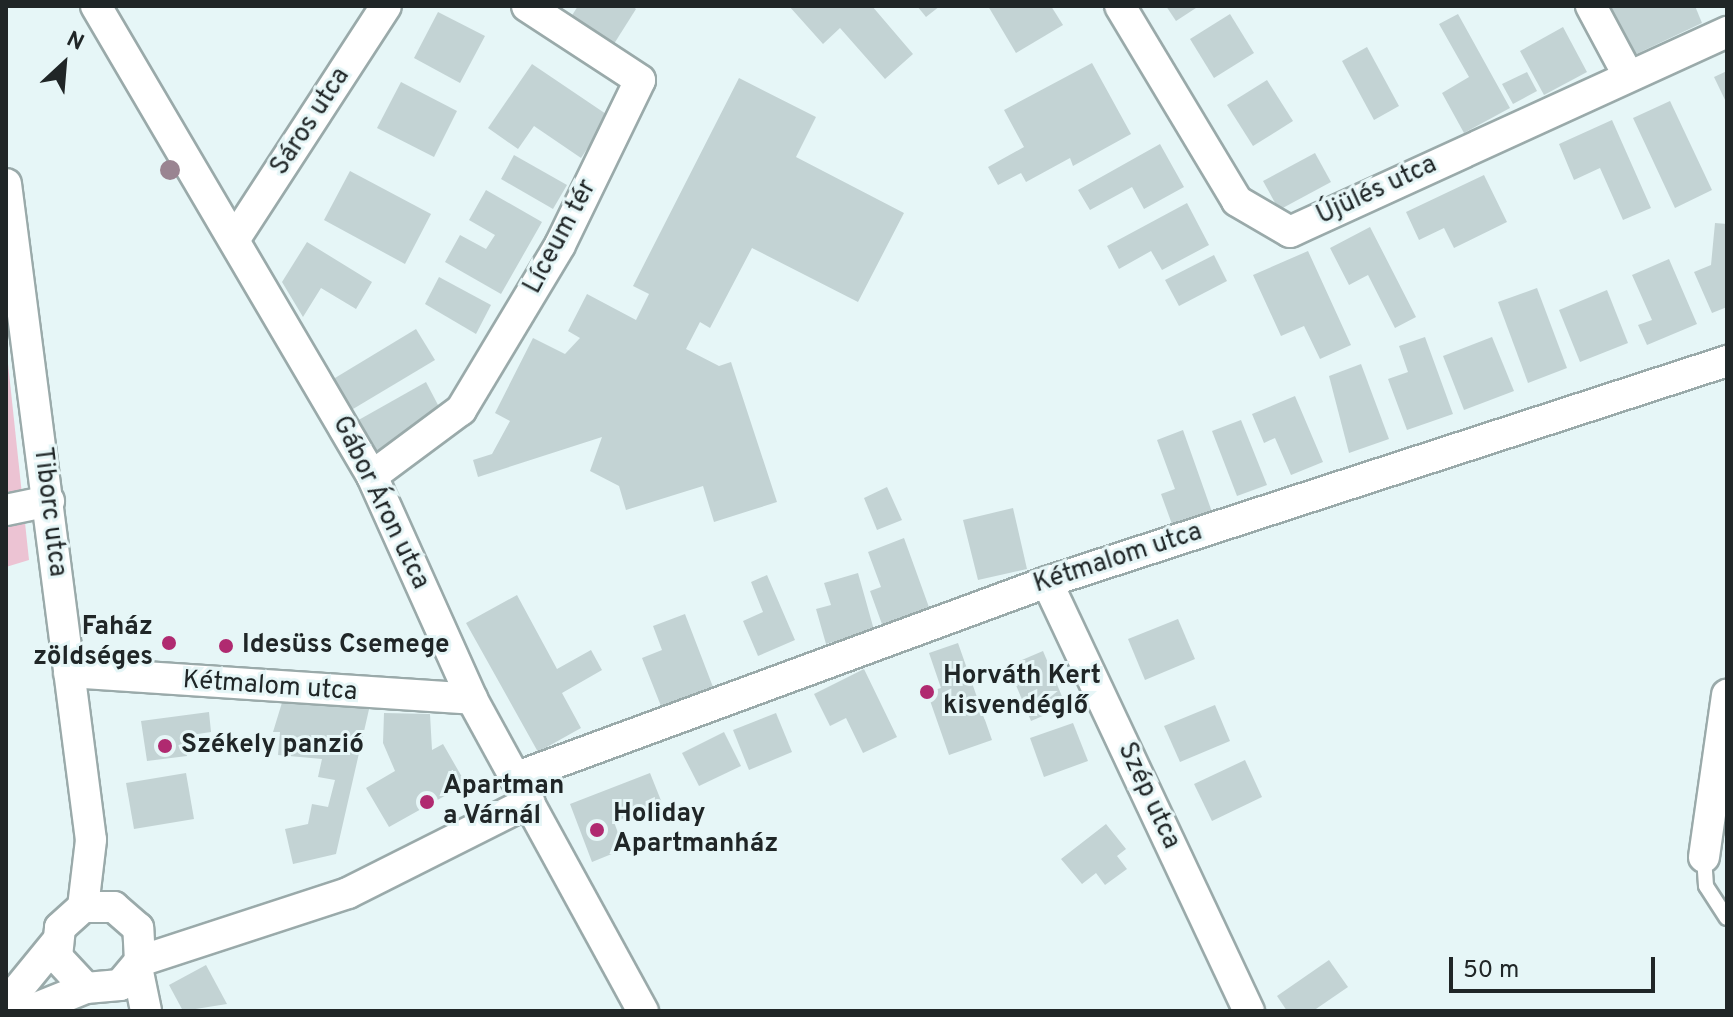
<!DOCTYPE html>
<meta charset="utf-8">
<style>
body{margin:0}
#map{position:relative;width:1733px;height:1017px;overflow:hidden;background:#e6f6f7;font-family:Overpass,sans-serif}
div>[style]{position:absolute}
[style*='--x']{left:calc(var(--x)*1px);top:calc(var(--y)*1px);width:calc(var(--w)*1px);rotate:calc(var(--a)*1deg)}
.green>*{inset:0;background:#ecc3d3}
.building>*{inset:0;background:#c3d3d4}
.roads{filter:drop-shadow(2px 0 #9aaaaa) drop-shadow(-2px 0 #9aaaaa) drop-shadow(0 2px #9aaaaa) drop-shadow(0 -2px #9aaaaa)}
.service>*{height:14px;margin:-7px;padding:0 7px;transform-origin:7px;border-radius:7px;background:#fff}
.minor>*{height:30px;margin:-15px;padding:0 15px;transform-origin:15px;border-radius:15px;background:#fff}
.trees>*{width:20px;height:20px;margin:-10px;border-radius:50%;background:#9a8491}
.dots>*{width:22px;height:22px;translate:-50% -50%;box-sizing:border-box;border:4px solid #e6f6f7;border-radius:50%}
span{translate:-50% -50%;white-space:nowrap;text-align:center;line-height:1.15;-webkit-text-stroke:6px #e6f6f7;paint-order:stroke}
.street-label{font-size:26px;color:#202627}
.poi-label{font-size:26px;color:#202627;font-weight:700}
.right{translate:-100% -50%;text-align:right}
.left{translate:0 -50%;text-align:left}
.frame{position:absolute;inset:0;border:8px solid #202627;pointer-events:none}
.north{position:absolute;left:24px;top:24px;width:80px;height:80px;-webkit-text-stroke:6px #e6f6f7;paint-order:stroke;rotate:26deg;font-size:22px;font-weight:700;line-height:32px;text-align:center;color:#202627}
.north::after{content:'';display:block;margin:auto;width:28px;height:36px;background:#202627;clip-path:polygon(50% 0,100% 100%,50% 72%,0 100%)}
.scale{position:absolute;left:1449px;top:957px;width:206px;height:36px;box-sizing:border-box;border:4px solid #202627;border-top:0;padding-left:10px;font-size:24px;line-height:28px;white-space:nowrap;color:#202627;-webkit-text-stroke:6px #e6f6f7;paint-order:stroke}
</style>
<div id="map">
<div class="green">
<i style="clip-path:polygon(6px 345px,29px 560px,6px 567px)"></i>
</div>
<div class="building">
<i style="clip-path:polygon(578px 6px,632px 6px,636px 9px,612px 47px,569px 20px)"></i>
<i style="clip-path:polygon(789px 6px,872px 6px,913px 54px,885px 79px,840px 28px,823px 44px)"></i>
<i style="clip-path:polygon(917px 6px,940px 6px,926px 17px)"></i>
<i style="clip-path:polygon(988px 6px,1051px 6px,1063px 25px,1016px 53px)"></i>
<i style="clip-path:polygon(1166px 6px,1199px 6px,1176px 21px)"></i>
<i style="clip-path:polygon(1606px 6px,1695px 6px,1702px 23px,1630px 57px)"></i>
<i style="clip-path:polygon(438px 12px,485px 36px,460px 83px,414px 58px)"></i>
<i style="clip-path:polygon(1230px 14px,1254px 53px,1214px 78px,1190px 39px)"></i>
<i style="clip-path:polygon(1458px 14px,1510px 108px,1464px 133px,1442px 93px,1469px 77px,1439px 24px)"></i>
<i style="clip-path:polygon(1563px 27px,1587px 72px,1544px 95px,1520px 51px)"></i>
<i style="clip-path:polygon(1367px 47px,1399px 106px,1374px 120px,1342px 61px)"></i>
<i style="clip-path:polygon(1092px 63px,1131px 134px,1073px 166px,1070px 158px,1026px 182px,1021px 173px,998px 185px,988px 167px,1024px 147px,1004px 110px)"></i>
<i style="clip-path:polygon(532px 64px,609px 116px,581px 158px,534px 126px,518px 149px,488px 128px)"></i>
<i style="clip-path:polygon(1727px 71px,1727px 104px,1714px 77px)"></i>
<i style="clip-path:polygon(1527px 72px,1537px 91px,1513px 104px,1502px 84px)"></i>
<i style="clip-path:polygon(739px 78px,816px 117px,796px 157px,904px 213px,858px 302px,752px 248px,710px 328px,700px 322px,686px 349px,719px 366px,731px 362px,777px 502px,714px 522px,703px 486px,626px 510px,619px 486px,590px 471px,602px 437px,478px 477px,473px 460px,492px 454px,510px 421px,495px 413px,533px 338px,565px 354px,580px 338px,568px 331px,587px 294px,636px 320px,649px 294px,633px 286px)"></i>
<i style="clip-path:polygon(1267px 80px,1293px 121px,1253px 146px,1227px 105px)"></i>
<i style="clip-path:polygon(401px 82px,457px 111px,434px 157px,377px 128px)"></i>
<i style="clip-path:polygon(1670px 101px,1712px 190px,1675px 208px,1633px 118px)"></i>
<i style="clip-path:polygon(1612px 120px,1651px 208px,1623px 220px,1600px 168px,1574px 180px,1559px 144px)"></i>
<i style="clip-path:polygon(1160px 144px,1184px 187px,1144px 209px,1132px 187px,1090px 210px,1078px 190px)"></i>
<i style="clip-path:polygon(1315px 153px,1331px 182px,1279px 210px,1263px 181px)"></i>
<i style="clip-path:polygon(514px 155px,567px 185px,553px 209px,501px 179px)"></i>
<i style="clip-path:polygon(350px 171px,431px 214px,405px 264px,324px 220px)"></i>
<i style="clip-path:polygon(1484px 175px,1507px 222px,1454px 248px,1444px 228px,1419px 240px,1406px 212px)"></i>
<i style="clip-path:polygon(486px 190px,542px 222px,501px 294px,445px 262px,460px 235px,486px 249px,495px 235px,469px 220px)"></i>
<i style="clip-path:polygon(1187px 203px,1209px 245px,1162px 270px,1151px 251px,1119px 269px,1107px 246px)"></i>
<i style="clip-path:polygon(1715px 223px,1727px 224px,1727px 307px,1712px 313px,1694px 272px,1711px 265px)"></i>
<i style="clip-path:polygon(1370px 227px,1416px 317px,1395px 328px,1368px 275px,1349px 285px,1330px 248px)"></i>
<i style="clip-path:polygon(307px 242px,372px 282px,356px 309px,321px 288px,303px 317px,282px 282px)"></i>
<i style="clip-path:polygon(1308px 251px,1351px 345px,1320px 359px,1304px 326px,1281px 336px,1253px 275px)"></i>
<i style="clip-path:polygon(1214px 255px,1227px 281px,1179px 306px,1165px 280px)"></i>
<i style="clip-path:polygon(1669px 259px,1697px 324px,1647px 345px,1638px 325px,1652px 320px,1632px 275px)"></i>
<i style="clip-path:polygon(439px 277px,491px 305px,476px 334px,425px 304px)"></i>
<i style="clip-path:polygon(1537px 288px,1567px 368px,1528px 383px,1498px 302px)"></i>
<i style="clip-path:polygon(1607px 290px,1628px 343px,1580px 362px,1559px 310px)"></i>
<i style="clip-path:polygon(416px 329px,435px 360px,348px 412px,330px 381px)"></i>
<i style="clip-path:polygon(1425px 337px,1453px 414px,1407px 430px,1388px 379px,1408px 372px,1399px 346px)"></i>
<i style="clip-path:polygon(1492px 337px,1514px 391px,1464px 410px,1443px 356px)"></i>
<i style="clip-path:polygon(1361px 364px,1389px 439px,1349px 453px,1329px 376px)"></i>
<i style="clip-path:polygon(426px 382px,438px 405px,434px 426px,376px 459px,355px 422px)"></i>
<i style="clip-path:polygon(1295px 396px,1323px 462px,1291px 475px,1275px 438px,1264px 443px,1252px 414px)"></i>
<i style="clip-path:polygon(1241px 420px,1267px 485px,1237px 496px,1212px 431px)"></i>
<i style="clip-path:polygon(1183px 430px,1212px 512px,1173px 527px,1161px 494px,1175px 489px,1157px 440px)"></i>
<i style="clip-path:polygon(887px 487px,902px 520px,877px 530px,864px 498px)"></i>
<i style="clip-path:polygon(1013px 508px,1027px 569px,978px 580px,963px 520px)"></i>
<i style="clip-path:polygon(904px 538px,930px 610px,883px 627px,870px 591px,881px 587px,868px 552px)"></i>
<i style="clip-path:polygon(858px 573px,874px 630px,826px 644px,816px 609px,831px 605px,824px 583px)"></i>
<i style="clip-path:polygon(767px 575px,795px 640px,758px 656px,743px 621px,763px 612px,751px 582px)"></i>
<i style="clip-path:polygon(517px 595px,557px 669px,591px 650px,602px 670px,562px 693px,581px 728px,538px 752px,466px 623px)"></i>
<i style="clip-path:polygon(685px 614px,713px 687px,661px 706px,642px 658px,662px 650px,653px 626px)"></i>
<i style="clip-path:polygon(1178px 619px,1195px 659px,1145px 680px,1128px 639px)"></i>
<i style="clip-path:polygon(958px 643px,992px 740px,949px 755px,927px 692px,941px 688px,929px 653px)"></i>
<i style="clip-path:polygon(1043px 651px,1066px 706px,1031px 721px,1008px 666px)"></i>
<i style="clip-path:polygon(864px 669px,897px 737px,863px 753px,846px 718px,830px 726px,814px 694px)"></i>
<i style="clip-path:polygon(284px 696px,370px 705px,336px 854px,293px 864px,285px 829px,308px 824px,312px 804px,328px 807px,335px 780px,318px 777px,322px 759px,278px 755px,280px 732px,273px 732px)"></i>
<i style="clip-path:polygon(1215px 705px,1230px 741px,1180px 762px,1164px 726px)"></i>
<i style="clip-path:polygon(209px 712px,211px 732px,184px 736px,187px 756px,147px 761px,141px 721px)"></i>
<i style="clip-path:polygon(384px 713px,430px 714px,432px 750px,443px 744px,466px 784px,389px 827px,366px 788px,395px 771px,383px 743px)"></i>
<i style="clip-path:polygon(776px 713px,792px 752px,749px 770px,733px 730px)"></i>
<i style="clip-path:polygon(1073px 723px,1088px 761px,1044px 777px,1030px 738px)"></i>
<i style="clip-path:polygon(724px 732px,741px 766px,699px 786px,682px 753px)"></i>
<i style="clip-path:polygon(1245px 760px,1262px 797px,1212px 821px,1194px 784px)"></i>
<i style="clip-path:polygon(186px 773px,194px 819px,134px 829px,126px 783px)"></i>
<i style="clip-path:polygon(650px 773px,662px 803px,614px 822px,624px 849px,592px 862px,570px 804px)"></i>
<i style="clip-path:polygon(1106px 824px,1126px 849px,1117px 856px,1127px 869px,1105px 885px,1096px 873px,1082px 884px,1061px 859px)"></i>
<i style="clip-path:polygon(1329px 960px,1348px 987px,1313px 1011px,1287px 1011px,1277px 996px)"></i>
<i style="clip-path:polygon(206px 965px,227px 1004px,183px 1011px,169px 985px)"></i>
</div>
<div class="roads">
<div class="service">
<i style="--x:1704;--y:857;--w:29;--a:86"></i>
<i style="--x:1706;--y:886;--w:38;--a:57"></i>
</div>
<div class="minor">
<i style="--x:96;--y:6;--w:545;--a:59.58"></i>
<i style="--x:372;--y:476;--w:244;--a:65.8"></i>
<i style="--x:472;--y:699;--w:356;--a:61.3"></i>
<i style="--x:1120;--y:6;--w:227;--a:59"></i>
<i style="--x:1237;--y:201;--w:61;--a:30.3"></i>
<i style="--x:1290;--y:232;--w:481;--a:-24.6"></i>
<i style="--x:1591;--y:6;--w:76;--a:61.8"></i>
<i style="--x:6;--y:184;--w:661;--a:82.62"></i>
<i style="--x:91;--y:840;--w:67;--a:96.8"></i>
<i style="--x:83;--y:907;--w:31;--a:138"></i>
<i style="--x:60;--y:928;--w:29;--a:96"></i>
<i style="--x:57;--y:957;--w:42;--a:46.9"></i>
<i style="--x:86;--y:988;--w:34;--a:-5"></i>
<i style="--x:120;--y:985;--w:31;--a:-50"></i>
<i style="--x:140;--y:961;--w:33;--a:-93"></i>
<i style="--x:138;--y:928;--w:32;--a:-139"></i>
<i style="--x:114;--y:907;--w:31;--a:180"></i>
<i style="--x:236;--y:237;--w:275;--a:-57"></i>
<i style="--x:372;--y:476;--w:111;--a:-36.6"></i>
<i style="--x:461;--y:410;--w:192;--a:-59"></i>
<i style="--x:560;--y:245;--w:183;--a:-64.1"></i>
<i style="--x:640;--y:80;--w:135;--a:-146.8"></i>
<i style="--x:6;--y:510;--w:44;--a:-11.8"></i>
<i style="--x:1047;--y:582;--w:474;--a:64.8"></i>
<i style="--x:69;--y:672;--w:404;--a:3.8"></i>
<i style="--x:517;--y:777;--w:565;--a:-20.2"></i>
<i style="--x:1047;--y:582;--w:715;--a:-18"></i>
<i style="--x:1704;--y:857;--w:164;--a:-81.9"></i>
<i style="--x:140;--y:961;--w:219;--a:-18.1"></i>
<i style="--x:348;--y:893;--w:203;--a:-26.7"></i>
<i style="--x:137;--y:967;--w:45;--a:78.4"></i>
<i style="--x:6;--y:1004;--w:79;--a:-50.7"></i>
<i style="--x:29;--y:1011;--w:61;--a:-22"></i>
</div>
</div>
<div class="trees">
<i style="left:170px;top:170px"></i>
</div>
<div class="dots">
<i style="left:169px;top:643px;background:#b02a70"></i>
<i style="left:226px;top:646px;background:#b02a70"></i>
<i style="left:927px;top:692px;background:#b02a70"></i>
<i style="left:165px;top:746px;background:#b02a70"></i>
<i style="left:427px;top:802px;background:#b02a70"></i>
<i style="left:597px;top:830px;background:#b02a70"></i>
</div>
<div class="street-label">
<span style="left:311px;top:122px;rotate:-57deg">Sáros utca</span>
<span style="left:1377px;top:191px;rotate:-25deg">Újülés utca</span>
<span style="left:561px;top:237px;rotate:-62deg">Líceum tér</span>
<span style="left:380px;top:503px;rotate:64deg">Gábor Áron utca</span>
<span style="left:49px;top:512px;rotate:83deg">Tiborc utca</span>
<span style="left:1118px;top:559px;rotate:-18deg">Kétmalom utca</span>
<span style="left:270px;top:687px;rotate:4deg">Kétmalom utca</span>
<span style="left:1148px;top:796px;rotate:65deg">Szép utca</span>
</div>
<div class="poi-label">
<span class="right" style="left:153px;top:643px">Faház<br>zöldséges</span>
<span class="left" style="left:242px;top:646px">Idesüss Csemege</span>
<span class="left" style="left:943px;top:692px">Horváth Kert<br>kisvendéglő</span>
<span class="left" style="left:181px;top:746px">Székely panzió</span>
<span class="left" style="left:443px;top:802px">Apartman<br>a Várnál</span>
<span class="left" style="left:613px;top:830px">Holiday<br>Apartmanház</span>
</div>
<div class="frame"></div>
<div class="north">N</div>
<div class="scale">50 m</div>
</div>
